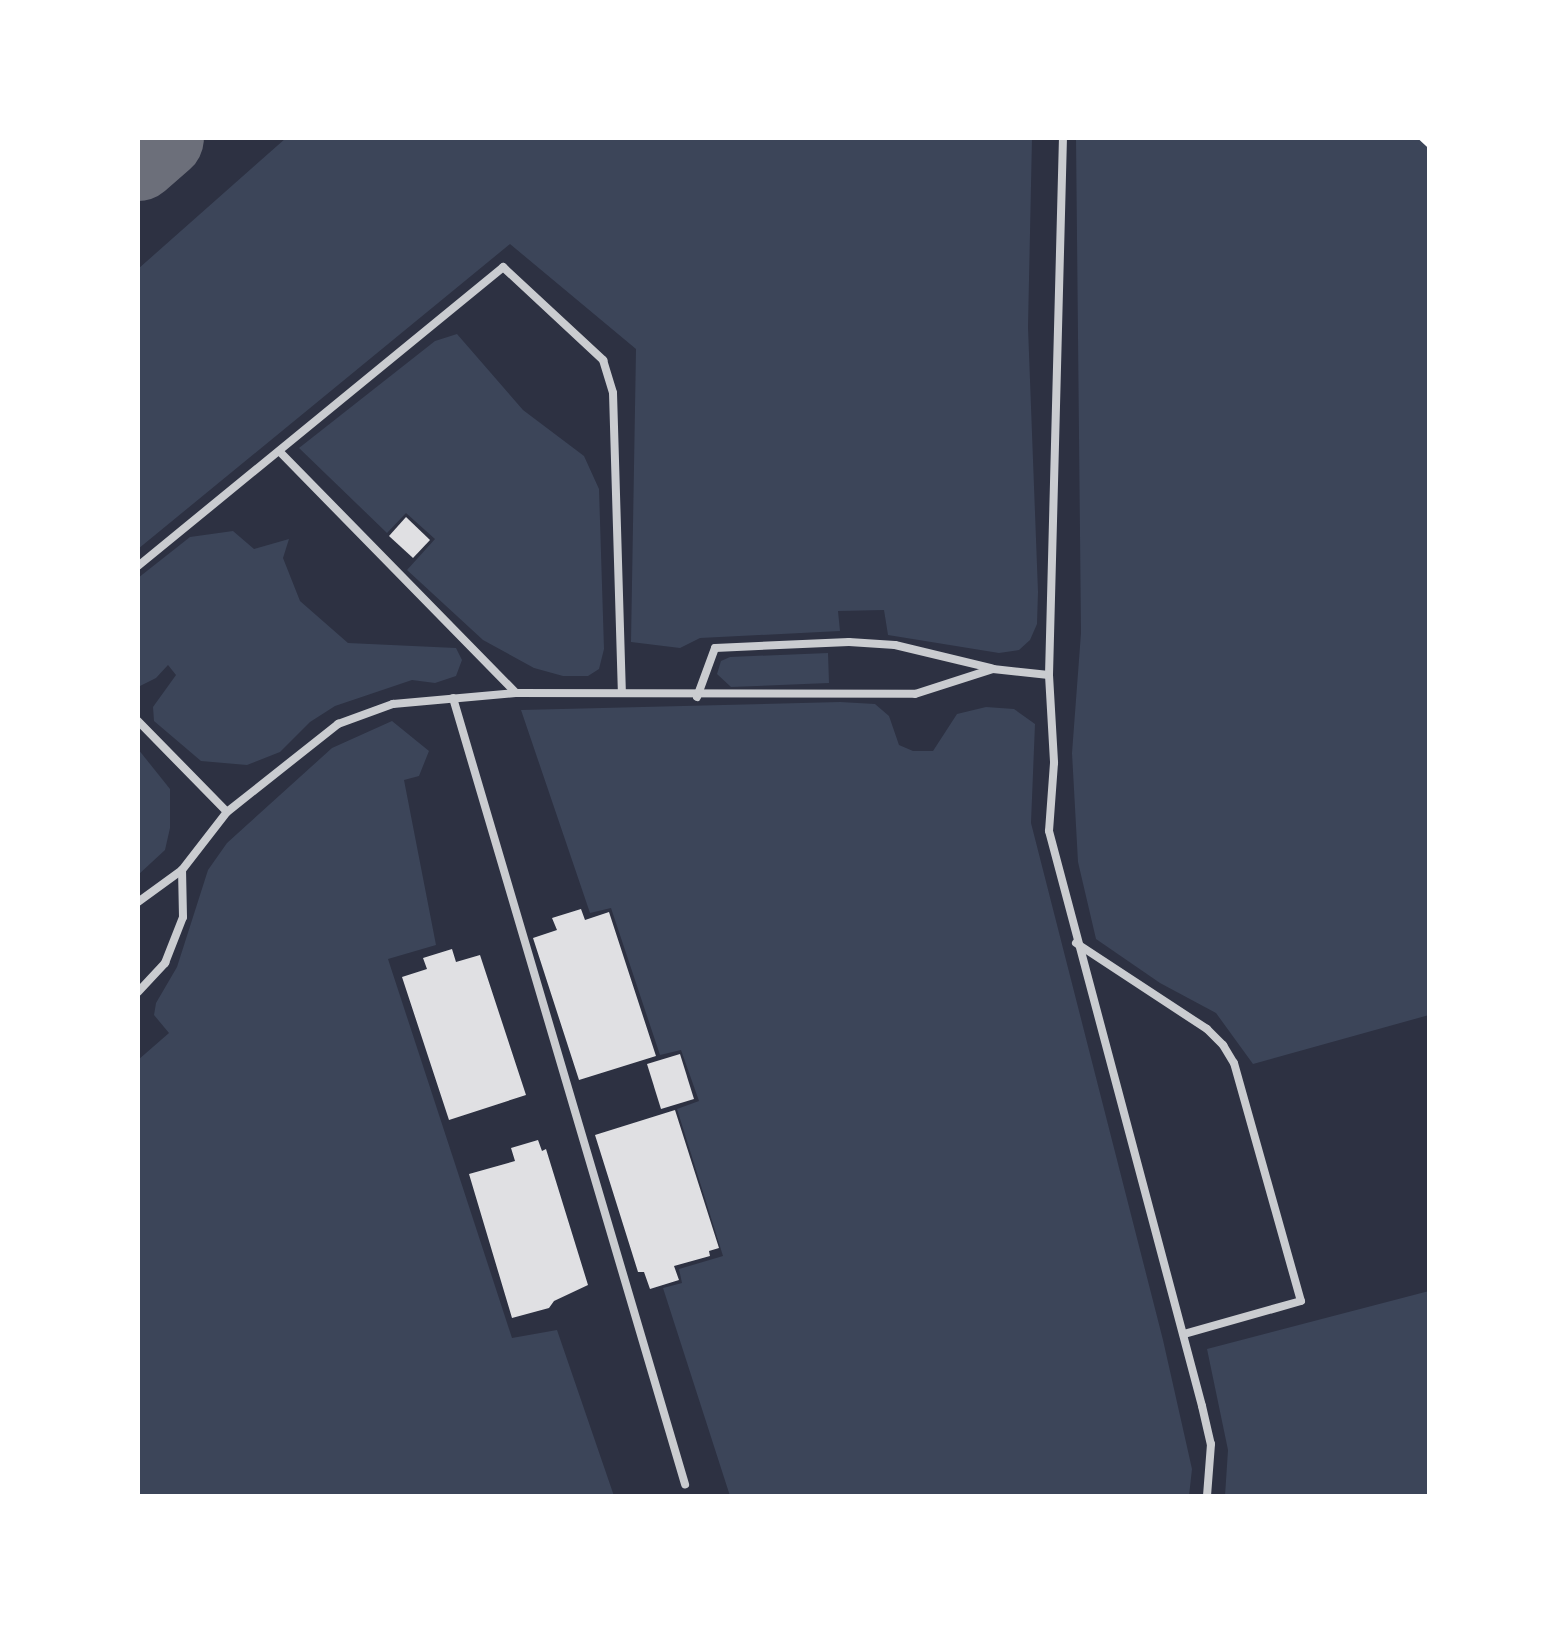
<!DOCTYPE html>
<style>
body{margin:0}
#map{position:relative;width:1567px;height:1634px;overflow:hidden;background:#2d3142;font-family:"Open Sans",sans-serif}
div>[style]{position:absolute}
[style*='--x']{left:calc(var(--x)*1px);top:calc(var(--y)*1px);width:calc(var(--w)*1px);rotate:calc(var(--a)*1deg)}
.green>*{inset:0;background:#3c4559}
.taxiway>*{height:82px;margin:-41px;padding:0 41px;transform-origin:41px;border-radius:41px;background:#6c6f7a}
.building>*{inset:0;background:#e0e0e3}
.path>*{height:5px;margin:-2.5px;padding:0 2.5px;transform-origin:2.5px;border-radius:2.5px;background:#fff}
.service>*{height:8px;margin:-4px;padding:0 4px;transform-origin:4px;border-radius:4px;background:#caccd0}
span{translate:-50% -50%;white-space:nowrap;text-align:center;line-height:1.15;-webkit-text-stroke:8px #fff;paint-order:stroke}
.frame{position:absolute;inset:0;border:140px solid #fff;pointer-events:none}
</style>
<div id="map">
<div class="green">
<i style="clip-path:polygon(286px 138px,1032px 138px,1028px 327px,1038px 592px,1037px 624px,1030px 640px,1019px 650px,999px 653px,888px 635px,884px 610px,838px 611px,840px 631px,700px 638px,680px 648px,631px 642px,636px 349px,510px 244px,138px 549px,138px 269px)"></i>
<i style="clip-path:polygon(1076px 138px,1429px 138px,1429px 1015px,1253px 1064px,1216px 1013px,1160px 983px,1096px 939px,1078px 862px,1072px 753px,1081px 633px)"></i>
<i style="clip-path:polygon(457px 334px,523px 410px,584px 456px,599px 489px,604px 649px,599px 669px,588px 676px,563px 676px,534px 668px,483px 640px,407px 570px,435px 539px,406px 513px,387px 533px,299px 448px,435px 341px)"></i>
<i style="clip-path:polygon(233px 531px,254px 549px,289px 539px,283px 558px,300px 601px,348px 643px,456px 648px,462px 660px,456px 676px,435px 683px,412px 680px,335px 706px,310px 722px,280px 752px,247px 765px,201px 761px,154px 721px,153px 707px,176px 675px,168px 665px,156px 678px,138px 687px,138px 578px,190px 537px)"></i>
<i style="clip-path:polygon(828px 653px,829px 683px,731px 687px,717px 674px,721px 661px,730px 657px)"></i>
<i style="clip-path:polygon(840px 702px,875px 704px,889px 716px,899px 745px,913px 751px,933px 751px,957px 714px,986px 707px,1014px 709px,1035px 724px,1031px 823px,1163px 1340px,1192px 1469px,1189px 1496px,730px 1496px,663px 1288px,682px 1283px,679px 1269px,723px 1256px,677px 1109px,699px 1101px,681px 1050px,660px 1055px,611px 908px,590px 913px,521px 710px)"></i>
<i style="clip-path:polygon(392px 721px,429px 751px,419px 776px,404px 780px,436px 945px,388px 959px,512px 1338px,557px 1330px,614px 1496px,138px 1496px,138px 1060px,169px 1033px,154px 1015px,156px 1003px,177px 967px,208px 870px,227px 843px,332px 748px)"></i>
<i style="clip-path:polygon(138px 749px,170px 789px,170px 828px,165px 850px,138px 875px)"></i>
<i style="clip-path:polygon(1429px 1291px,1429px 1496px,1225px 1496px,1228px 1450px,1207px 1349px)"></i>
</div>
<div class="taxiway">
<i style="--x:138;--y:160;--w:33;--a:-41"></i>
</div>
<div class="building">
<i style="clip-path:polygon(406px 517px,430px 540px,413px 558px,389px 536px)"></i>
<i style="clip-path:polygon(581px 909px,585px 920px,609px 912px,656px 1056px,579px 1080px,533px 938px,557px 930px,552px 918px)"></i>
<i style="clip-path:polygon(452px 949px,456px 962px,480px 955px,526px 1095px,449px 1120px,402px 977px,427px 969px,423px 958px)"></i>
<i style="clip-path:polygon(680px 1054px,694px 1099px,661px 1109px,647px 1064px)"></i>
<i style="clip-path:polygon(675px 1110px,719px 1248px,709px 1251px,710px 1256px,674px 1266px,679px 1280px,650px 1289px,644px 1272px,638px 1272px,595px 1135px)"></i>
<i style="clip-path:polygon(538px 1140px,542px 1151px,546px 1149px,588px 1285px,554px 1301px,549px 1308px,512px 1318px,469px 1174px,515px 1161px,511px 1148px)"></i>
</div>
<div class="path">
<i style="--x:1421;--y:138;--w:12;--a:42"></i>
</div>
<div class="service">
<i style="--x:280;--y:452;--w:336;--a:45.6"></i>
<i style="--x:138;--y:566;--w:472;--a:-39.3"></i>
<i style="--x:503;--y:267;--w:137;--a:42.9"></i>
<i style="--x:603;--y:360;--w:34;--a:73"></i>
<i style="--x:613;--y:393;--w:299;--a:88.3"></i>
<i style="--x:1049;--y:675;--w:88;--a:86.7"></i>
<i style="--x:1054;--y:763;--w:68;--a:94.2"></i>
<i style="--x:1049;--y:831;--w:595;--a:75.1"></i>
<i style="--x:1202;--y:1406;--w:39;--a:77"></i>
<i style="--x:1211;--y:1444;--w:52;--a:94.4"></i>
<i style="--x:697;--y:697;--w:52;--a:-69.8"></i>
<i style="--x:715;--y:648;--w:134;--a:-2.6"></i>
<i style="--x:849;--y:642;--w:46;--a:3.7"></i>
<i style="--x:895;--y:645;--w:99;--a:13.5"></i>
<i style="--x:453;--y:698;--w:820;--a:73.56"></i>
<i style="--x:138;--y:721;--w:127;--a:45.6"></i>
<i style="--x:138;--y:902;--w:54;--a:-36"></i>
<i style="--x:182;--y:870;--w:73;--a:-52.2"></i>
<i style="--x:227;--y:812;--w:142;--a:-38.4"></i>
<i style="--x:338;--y:724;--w:59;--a:-20"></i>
<i style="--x:393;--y:704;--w:123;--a:-5.1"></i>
<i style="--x:516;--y:693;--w:399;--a:0.1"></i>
<i style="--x:915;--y:694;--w:82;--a:-17.8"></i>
<i style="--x:993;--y:669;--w:56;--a:6.1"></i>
<i style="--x:1049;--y:675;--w:537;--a:-88.51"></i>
<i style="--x:1076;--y:943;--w:157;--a:33.3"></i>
<i style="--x:1207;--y:1029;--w:23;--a:45"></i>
<i style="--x:1223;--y:1045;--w:21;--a:59"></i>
<i style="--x:1234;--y:1063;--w:247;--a:74.3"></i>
<i style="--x:1301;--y:1301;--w:122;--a:164.2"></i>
<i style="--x:138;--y:992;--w:40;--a:-47"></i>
<i style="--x:165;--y:963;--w:49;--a:-68.6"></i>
<i style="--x:183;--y:917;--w:47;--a:-91.2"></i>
</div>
<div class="frame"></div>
</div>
